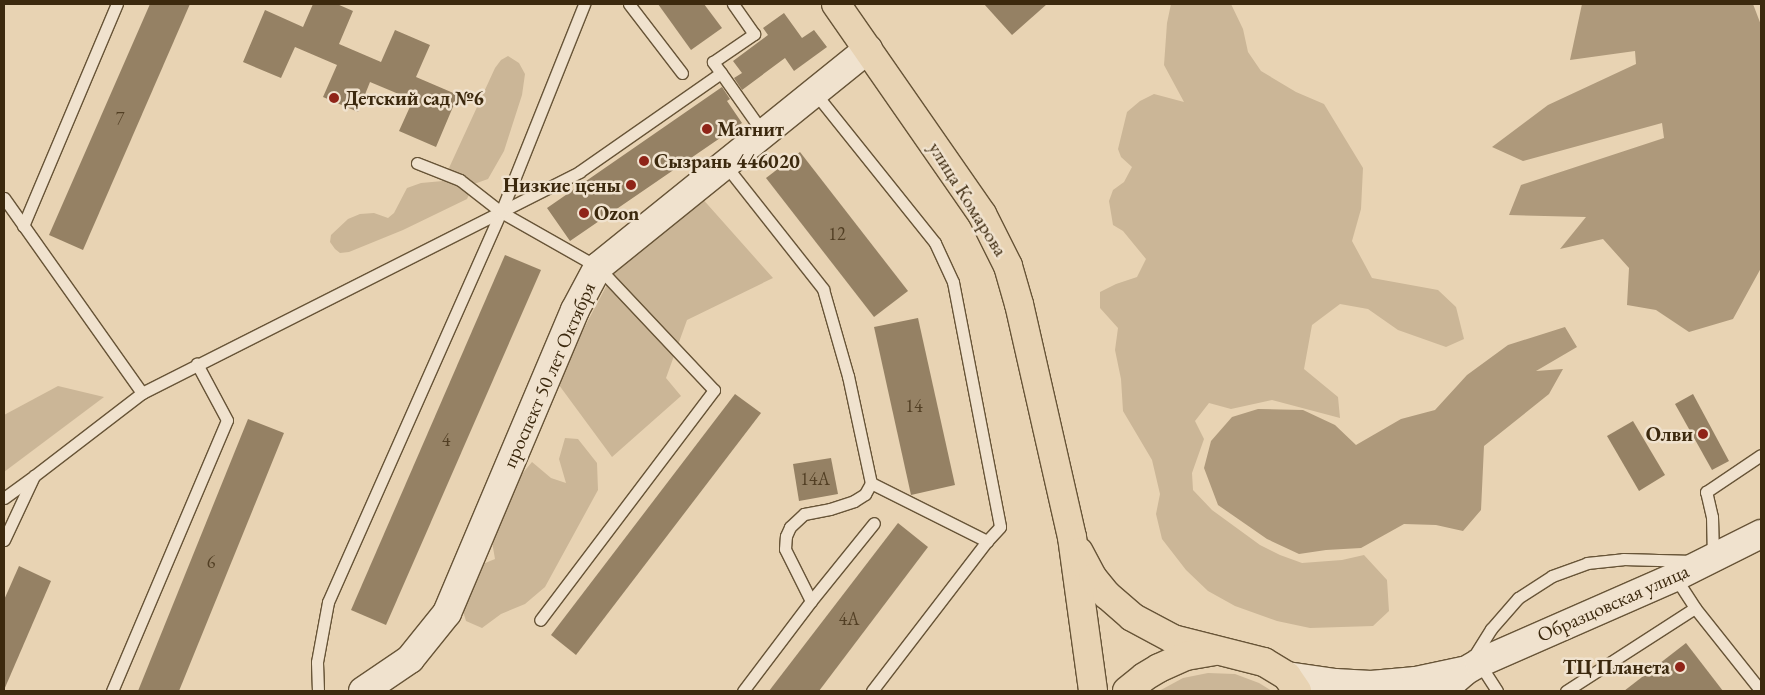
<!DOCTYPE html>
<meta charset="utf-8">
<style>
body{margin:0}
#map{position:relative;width:1765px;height:695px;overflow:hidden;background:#e8d3b3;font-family:"EB Garamond",serif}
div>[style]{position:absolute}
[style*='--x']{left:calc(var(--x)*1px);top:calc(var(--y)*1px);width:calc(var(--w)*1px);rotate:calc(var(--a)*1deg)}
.green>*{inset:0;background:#cbb697}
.water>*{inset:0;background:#ae997b}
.building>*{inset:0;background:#958164}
.roads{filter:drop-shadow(1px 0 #675437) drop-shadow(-1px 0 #675437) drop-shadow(0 1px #675437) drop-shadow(0 -1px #675437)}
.lane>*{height:11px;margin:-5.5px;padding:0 5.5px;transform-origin:5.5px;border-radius:5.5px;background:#f0e2ce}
.secondary>*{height:28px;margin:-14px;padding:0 14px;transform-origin:14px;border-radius:14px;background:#f0e2ce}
.primary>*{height:28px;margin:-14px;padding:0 14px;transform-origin:14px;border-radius:14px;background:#e8d3b3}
.dots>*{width:14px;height:14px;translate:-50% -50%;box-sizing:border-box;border:2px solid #f0e2ce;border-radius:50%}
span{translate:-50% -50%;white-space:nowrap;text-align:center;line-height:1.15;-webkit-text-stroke:5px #f0e2ce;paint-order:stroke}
.number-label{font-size:18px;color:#523f24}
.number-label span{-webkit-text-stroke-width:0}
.poi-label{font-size:20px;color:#3c290e;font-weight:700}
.left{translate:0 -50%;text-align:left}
.right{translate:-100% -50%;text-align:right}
.street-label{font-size:20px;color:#3c290e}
.frame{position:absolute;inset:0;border:5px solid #3c290e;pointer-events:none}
</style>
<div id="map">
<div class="green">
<i style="clip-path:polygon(1171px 4px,1231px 4px,1243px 29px,1248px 52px,1261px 71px,1296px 92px,1324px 104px,1363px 168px,1361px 209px,1352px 241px,1372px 278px,1438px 290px,1456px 307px,1464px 339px,1446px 347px,1398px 330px,1368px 309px,1340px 304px,1312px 325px,1304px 369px,1338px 397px,1340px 418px,1272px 400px,1231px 409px,1209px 403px,1195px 421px,1204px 439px,1192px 473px,1193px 490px,1212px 510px,1260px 545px,1280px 555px,1302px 563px,1342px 560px,1364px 555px,1387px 580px,1389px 611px,1373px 626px,1310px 628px,1277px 621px,1235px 606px,1208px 591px,1186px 570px,1162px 539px,1156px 514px,1160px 494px,1152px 460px,1123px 411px,1121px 379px,1115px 350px,1118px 328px,1100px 308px,1100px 292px,1116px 284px,1137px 277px,1146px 259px,1123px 231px,1113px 225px,1109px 201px,1113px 190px,1124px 182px,1132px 167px,1121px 157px,1118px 149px,1127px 112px,1140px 101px,1154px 94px,1184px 102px,1164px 65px,1167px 23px)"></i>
<i style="clip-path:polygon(508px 56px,519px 63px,525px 74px,522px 95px,504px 151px,488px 179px,474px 184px,467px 199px,403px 230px,349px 252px,340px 253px,335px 249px,330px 242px,331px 235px,348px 219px,360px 214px,374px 213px,388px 218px,394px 213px,407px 188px,421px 183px,443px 181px,495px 68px,501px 60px)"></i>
<i style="clip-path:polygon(700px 196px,773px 278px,687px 320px,666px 378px,681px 396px,612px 457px,556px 381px,627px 247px)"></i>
<i style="clip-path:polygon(58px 386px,104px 397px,4px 472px,4px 415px)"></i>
<i style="clip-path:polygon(565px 438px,578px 439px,597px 463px,598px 490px,545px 587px,525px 604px,501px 614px,482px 628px,466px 621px,459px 598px,473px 568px,495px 559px,491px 536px,516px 481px,532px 462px,551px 478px,566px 483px,559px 459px)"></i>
<i style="clip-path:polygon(1208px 673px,1235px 674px,1259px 683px,1272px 691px,1159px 691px,1183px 678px)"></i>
</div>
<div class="water">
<i style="clip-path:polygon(1582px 4px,1753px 4px,1761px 25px,1761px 268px,1733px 319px,1689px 332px,1656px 310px,1627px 305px,1629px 268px,1603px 239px,1560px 249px,1586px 217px,1509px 215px,1521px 185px,1664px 138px,1662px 123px,1523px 161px,1492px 147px,1548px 105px,1636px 64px,1635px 51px,1570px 60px)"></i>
<i style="clip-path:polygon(1565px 327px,1577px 347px,1536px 371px,1563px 369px,1549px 394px,1484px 446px,1481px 510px,1463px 531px,1436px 525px,1404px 524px,1361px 548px,1326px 550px,1299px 554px,1267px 539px,1218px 505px,1204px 468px,1211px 441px,1232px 417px,1258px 409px,1303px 410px,1335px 425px,1356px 445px,1401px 419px,1435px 410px,1467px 375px,1508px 345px)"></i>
</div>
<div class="building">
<i style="clip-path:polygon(150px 4px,190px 4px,83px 250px,49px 235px)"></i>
<i style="clip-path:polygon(313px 4px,337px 4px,353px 11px,339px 44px,381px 62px,395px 30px,430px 45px,416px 77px,458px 95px,436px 147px,399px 131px,413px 100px,370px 82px,358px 112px,323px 97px,337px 65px,295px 47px,281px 78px,243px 62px,265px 10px,303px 27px)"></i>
<i style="clip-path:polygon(658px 4px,704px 4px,722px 28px,691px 50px)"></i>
<i style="clip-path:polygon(984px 4px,1047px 4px,1012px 35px)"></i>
<i style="clip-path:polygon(784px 13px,802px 38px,814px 30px,827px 47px,794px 71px,785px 58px,742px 90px,734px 78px,742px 73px,733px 61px,768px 35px,763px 28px)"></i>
<i style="clip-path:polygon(722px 87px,730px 99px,727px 101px,742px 123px,570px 241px,547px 208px)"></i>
<i style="clip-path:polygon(800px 152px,908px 291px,874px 317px,766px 178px)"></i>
<i style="clip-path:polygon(505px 255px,541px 270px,386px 625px,351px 610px)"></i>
<i style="clip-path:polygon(918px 318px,955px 485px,911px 495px,874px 327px)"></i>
<i style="clip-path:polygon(735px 394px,761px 413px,576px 655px,551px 635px)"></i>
<i style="clip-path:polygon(1693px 394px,1729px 461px,1712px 470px,1675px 404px)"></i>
<i style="clip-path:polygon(248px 419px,284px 433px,179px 691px,138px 691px)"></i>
<i style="clip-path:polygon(1633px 421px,1665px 475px,1639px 491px,1607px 436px)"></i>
<i style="clip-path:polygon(831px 458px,838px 494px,799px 501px,793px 464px)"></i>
<i style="clip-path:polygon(898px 523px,928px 547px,819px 691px,769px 691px)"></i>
<i style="clip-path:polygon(19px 566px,51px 581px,4px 690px,4px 600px)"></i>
<i style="clip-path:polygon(1686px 643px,1723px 691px,1624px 691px)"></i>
</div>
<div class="roads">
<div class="lane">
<i style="--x:629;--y:4;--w:87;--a:52.5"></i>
<i style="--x:721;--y:73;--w:14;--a:-126"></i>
<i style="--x:713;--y:62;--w:50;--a:-34.3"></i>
<i style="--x:754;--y:34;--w:37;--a:-125"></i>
<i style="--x:815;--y:93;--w:192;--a:51.3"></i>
<i style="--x:935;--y:243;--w:43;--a:65.2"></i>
<i style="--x:953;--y:282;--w:249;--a:79.1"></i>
<i style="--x:1000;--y:527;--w:19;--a:133"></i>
<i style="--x:417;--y:163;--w:46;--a:21.6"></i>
<i style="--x:460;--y:180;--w:52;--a:38"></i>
<i style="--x:501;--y:212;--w:112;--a:29.6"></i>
<i style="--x:598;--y:267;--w:169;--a:46.7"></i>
<i style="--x:714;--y:390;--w:288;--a:127.1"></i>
<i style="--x:726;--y:166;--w:157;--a:51.7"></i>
<i style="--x:823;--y:289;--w:91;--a:74"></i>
<i style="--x:848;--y:376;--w:109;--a:77.9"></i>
<i style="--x:871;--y:483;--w:130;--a:26.6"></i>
<i style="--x:987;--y:541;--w:189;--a:127.5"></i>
<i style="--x:4;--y:198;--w:239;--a:54.7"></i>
<i style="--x:23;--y:226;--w:241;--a:-67.1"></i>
<i style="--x:4;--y:498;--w:34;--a:-36"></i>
<i style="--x:4;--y:540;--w:71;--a:-64.9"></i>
<i style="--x:34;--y:476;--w:136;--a:-37.5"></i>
<i style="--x:142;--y:393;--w:490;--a:-26.8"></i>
<i style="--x:579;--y:172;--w:173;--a:-34.9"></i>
<i style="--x:721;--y:73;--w:75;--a:54.8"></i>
<i style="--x:1713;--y:557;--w:40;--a:-91.4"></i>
<i style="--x:1712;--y:517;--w:26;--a:-103"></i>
<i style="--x:1706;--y:492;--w:66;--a:-33.9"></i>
<i style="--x:1675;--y:577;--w:37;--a:57"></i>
<i style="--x:1695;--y:608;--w:106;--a:51.5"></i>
<i style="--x:811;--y:601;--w:100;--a:-51.1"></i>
<i style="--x:1471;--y:661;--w:38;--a:-58"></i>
<i style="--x:1491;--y:629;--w:41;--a:-48.9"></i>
<i style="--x:1518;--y:598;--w:40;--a:-32.9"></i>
<i style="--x:1552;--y:576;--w:37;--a:-20"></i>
<i style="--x:1587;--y:563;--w:36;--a:-6"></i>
<i style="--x:1623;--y:559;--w:70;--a:1.6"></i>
<i style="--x:1479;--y:663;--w:33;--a:57"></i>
<i style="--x:112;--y:691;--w:294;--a:-67"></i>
<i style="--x:227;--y:420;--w:64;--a:-118.2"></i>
<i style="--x:318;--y:691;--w:29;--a:-92"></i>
<i style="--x:317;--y:662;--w:61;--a:-79.6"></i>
<i style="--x:328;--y:602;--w:427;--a:-66.1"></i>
<i style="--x:501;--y:212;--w:224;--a:-68.2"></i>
<i style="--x:743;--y:691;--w:113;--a:-52.9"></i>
<i style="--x:811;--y:601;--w:58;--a:-116.6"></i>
<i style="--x:785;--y:549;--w:13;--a:-86"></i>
<i style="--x:786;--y:536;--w:10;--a:-66"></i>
<i style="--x:790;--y:527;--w:19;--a:-43"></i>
<i style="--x:804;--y:514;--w:26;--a:-11"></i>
<i style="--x:830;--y:509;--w:25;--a:-18"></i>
<i style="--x:854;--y:501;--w:13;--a:-32"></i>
<i style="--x:865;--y:494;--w:13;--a:-61"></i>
<i style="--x:1566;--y:691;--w:153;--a:-32.8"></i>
</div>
<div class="secondary">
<i style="--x:1287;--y:676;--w:49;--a:8.3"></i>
<i style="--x:1335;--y:683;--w:36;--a:3"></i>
<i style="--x:1371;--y:685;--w:45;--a:-5.1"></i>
<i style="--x:1416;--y:681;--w:48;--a:-12"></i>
<i style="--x:363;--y:691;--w:57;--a:-34.2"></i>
<i style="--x:410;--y:659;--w:59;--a:-51.2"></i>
<i style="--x:447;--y:613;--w:329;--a:-67.1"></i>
<i style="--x:575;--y:310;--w:49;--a:-61.9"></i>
<i style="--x:598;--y:267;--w:347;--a:-38.9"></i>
<i style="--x:1442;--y:691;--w:30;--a:-41"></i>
<i style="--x:1465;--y:671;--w:16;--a:-30"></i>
<i style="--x:1479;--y:663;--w:214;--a:-23.7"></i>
<i style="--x:1675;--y:577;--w:96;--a:-26.6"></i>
</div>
<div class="primary">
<i style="--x:836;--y:4;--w:256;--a:55.2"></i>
<i style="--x:982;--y:214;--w:58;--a:63.4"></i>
<i style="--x:1008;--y:266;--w:40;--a:74"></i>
<i style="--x:1019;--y:304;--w:239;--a:77.2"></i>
<i style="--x:1072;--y:537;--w:155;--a:82.2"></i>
<i style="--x:1079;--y:552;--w:30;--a:62"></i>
<i style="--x:1093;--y:578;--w:22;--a:51"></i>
<i style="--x:1107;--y:595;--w:33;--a:41"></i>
<i style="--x:1132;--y:617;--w:47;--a:28.2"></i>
<i style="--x:1173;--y:639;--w:94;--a:14.2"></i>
<i style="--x:1264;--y:662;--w:27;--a:31"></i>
<i style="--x:1287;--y:676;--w:18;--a:56"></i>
<i style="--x:1127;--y:691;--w:22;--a:-39"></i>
<i style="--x:1144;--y:677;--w:17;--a:-31"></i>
<i style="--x:1159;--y:668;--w:30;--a:-24"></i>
<i style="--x:1186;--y:656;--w:28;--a:-10"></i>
</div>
</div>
<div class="dots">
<i style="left:334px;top:98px;background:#8f2418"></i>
<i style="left:707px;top:129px;background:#8f2418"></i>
<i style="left:644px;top:161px;background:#8f2418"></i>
<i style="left:631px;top:185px;background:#8f2418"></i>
<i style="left:584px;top:213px;background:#8f2418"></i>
<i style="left:1703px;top:434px;background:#8f2418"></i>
<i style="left:1680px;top:667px;background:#8f2418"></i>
</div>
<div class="number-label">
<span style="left:120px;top:119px">7</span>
<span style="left:837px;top:234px">12</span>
<span style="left:914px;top:406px">14</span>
<span style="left:446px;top:440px">4</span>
<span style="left:815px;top:479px">14А</span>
<span style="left:211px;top:562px">6</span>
<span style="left:849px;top:619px">4А</span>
</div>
<div class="poi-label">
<span class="left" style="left:344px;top:98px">Детский сад №6</span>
<span class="left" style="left:717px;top:129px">Магнит</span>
<span class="left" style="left:654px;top:161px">Сызрань 446020</span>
<span class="right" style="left:621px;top:185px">Низкие цены</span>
<span class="left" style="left:594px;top:213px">Ozon</span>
<span class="right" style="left:1693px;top:434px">Олви</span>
<span class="right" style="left:1670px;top:667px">ТЦ Планета</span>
</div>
<div class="street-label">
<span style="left:968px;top:199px;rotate:58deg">улица Комарова</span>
<span style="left:549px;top:375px;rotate:-66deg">проспект 50 лет Октября</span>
<span style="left:1613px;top:603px;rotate:-24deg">Образцовская улица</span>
</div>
<div class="frame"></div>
</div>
